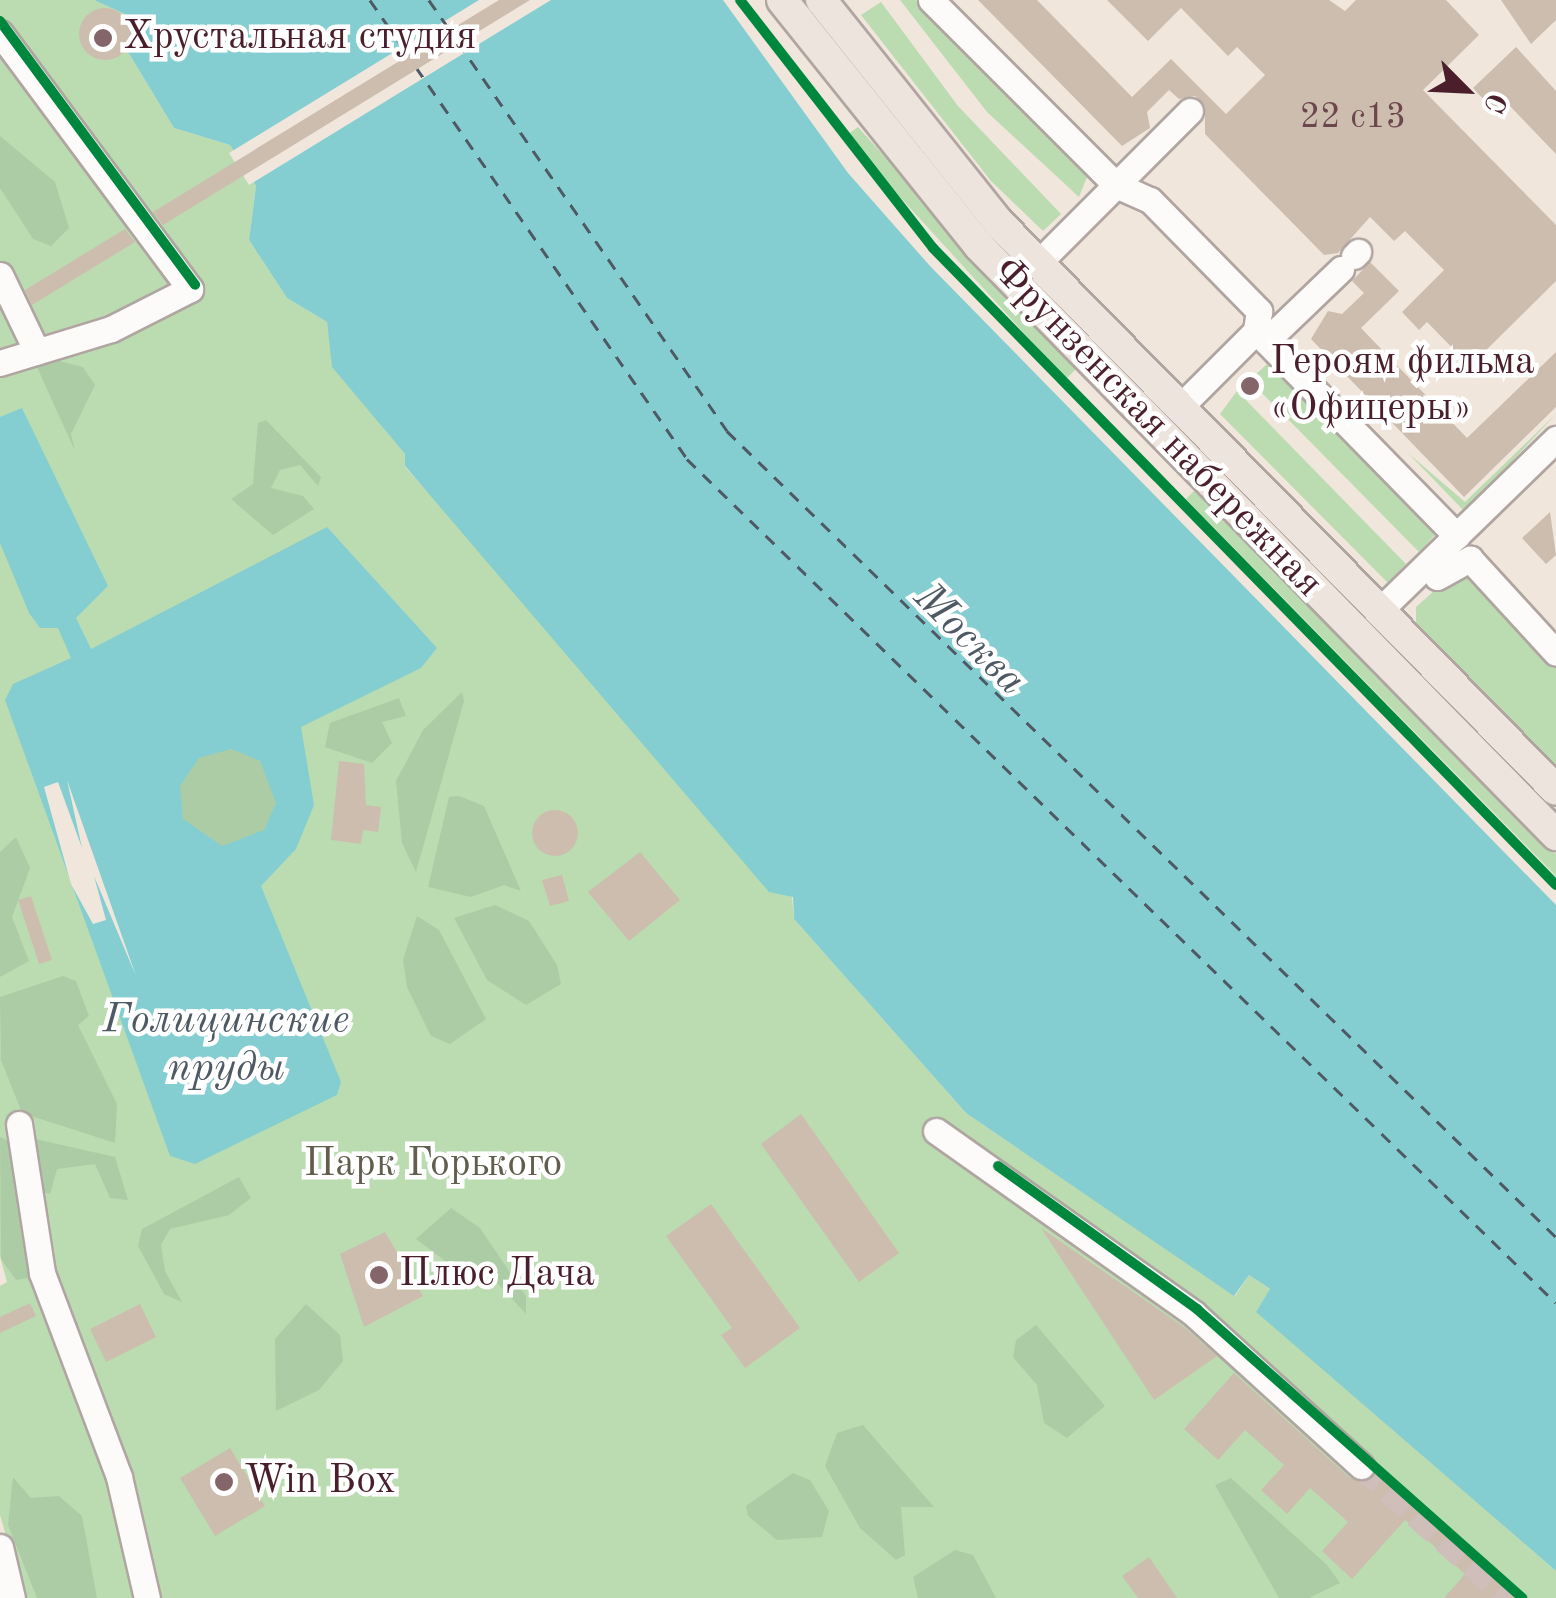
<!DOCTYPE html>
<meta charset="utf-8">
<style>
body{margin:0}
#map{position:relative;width:1556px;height:1598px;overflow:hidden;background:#f0e6dc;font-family:"Old Standard TT",serif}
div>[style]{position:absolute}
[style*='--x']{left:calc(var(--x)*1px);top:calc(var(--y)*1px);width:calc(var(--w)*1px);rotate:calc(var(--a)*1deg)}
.green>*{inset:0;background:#bbdcb0}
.forest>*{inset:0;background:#accca5}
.round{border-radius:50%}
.water>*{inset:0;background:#84ced2}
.pier>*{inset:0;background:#f0e6dc}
.ferry>*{height:2.5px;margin-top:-1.25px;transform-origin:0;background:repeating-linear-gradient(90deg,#4e5964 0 12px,transparent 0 22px)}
.building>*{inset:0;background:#cdbdae}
.minor-tunnel>*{height:25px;margin-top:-12.5px;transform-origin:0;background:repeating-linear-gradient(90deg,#cfbeb9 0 25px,transparent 0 37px)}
.roads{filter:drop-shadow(2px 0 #b0a5a1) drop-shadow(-2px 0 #b0a5a1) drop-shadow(0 2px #b0a5a1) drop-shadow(0 -2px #b0a5a1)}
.minor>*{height:25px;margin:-12.5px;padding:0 12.5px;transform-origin:12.5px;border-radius:12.5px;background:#fdfbfa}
.major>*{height:30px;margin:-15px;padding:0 15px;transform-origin:15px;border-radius:15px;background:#ede5dd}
.cycleway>*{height:10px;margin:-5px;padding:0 5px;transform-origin:5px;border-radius:5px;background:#00873e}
.dots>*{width:28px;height:28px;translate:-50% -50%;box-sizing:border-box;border:5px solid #fff;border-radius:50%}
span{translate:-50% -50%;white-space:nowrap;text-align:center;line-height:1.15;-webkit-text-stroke:9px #fff;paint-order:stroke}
.number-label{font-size:35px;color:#6b464c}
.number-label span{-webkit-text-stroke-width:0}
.poi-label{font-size:40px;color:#4a1f2b}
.left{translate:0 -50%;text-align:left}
.street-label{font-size:40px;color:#4a1f2b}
.park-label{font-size:40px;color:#625e4d}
.water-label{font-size:42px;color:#4e5964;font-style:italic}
.north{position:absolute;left:1416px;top:40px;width:100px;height:100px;-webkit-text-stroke:8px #fff;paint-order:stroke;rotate:114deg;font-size:28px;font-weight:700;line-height:40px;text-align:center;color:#4a1f2b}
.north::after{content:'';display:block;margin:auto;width:35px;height:45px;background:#4a1f2b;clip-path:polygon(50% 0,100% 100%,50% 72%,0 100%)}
</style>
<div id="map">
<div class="green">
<i style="clip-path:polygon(0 0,94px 0,129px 16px,125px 47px,174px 128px,230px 145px,256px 186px,249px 240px,287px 298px,327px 322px,333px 367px,405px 454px,405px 467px,792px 897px,794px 919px,966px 1113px,1235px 1296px,1249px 1275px,1271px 1290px,1257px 1312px,1556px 1571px,1556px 1598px,24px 1598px,0 1515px,0 1286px,7px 1282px,0 1256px)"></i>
<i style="clip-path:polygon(900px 0,916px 0,1087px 177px,1079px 197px,987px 112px)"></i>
<i style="clip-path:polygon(881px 2px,958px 106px,1061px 214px,1043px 231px,991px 181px,861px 15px)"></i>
<i style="clip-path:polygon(858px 127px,1076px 369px,1066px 379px,869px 163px,847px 135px)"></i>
<i style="clip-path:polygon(1267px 364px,1436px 534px,1419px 552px,1261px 392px,1253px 377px)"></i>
<i style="clip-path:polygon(1237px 391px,1406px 564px,1388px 583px,1220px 414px)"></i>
<i style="clip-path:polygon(1556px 414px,1465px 512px,1408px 453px,1465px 502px)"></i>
<i style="clip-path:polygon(1196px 489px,1556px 854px,1556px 876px,1186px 499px)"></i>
<i style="clip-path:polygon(1461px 567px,1556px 661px,1556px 769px,1416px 625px,1416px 607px)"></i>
</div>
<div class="forest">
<i style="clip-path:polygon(0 136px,55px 182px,69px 228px,51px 246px,33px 239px,0 188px)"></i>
<i style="clip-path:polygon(55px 360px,83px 367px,95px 385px,71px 434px,75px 451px,37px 367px)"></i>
<i style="clip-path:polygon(266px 420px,321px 477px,318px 486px,300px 465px,280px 470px,271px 488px,303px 496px,314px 509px,273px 535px,231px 499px,253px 484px,258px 423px)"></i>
<i style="clip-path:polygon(462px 692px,464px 701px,416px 872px,402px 843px,396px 781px,423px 730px)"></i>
<i style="clip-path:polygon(399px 698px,406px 716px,382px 722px,392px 743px,372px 763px,325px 747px,330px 723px)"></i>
<i class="round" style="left:178px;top:749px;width:98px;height:98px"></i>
<i style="clip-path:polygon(459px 796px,484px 806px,521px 891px,504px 885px,471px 897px,428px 887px,449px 797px)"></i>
<i style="clip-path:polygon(16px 837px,30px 868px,12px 917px,29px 961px,0 977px,0 852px)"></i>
<i style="clip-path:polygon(495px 905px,529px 921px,557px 965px,561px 984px,526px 1005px,487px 980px,454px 918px)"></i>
<i style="clip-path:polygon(417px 916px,439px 930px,486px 1019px,450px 1044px,431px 1036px,407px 987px,403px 960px)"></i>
<i style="clip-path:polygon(63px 976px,76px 981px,89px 1016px,78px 1025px,117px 1104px,115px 1143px,22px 1113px,1px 1060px,0 997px)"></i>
<i style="clip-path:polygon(0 1137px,13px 1143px,33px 1277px,16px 1280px,1px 1259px)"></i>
<i style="clip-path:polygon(31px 1138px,115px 1157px,128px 1200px,110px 1198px,95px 1164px,57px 1169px,50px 1194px,41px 1192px)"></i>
<i style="clip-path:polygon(239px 1177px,251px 1198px,229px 1215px,170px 1229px,161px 1245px,165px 1271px,182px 1302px,164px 1294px,138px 1246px,142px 1229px)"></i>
<i style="clip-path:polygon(451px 1208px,480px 1228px,526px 1296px,526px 1314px,488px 1273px,461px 1273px,416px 1239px)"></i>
<i style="clip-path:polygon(306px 1304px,340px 1335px,343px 1361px,319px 1390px,276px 1411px,275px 1339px)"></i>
<i style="clip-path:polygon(1036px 1325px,1105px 1406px,1067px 1438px,1044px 1423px,1037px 1385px,1013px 1357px,1016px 1340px)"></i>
<i style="clip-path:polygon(863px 1425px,934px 1507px,901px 1507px,905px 1555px,896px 1560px,860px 1528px,825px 1466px,837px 1433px)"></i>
<i style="clip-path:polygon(793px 1473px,810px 1480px,829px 1511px,822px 1537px,777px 1540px,748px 1516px,746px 1506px)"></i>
<i style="clip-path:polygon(13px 1477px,31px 1498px,59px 1496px,82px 1516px,97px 1598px,37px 1598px,8px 1525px)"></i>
<i style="clip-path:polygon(1231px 1478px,1327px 1565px,1340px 1583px,1309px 1598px,1279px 1598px,1215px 1485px)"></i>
<i style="clip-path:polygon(955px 1550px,973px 1555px,996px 1598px,918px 1598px,913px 1577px)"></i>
</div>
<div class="water">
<i style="clip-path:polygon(94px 0,723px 0,848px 173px,930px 266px,1556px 905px,1556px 1571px,1256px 1312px,1270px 1289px,1249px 1275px,1234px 1296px,966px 1113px,794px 919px,793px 897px,769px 892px,405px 466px,405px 454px,332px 367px,327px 322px,287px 298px,249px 240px,256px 186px,230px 145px,174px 128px,125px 47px,129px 16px)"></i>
<i style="clip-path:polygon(evenodd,22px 408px,108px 586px,76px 618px,91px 649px,327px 527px,437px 648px,421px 668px,301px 727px,314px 805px,296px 849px,261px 886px,341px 1082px,337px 1095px,195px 1164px,170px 1156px,5px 700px,13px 684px,71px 658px,58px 628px,40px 628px,29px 613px,0 543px,0 417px,22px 408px,231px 749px,260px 761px,276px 803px,264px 830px,222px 846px,183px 819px,180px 786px,199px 758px,231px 749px)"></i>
</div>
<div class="pier">
<i style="clip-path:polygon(479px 0,551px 0,249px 185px,229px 153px)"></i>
<i style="clip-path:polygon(67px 780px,136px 976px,94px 876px,106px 920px,93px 924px,71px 884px,44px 787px,58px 782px,82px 848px)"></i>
</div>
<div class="ferry">
<i style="--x:370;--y:0;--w:68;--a:55.1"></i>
<i style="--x:429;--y:0;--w:39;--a:55"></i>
<i style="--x:458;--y:42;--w:473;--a:55.3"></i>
<i style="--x:727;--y:431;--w:1156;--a:44.19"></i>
<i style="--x:416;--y:67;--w:477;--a:55.3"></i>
<i style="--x:687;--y:459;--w:1211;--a:44.16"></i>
</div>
<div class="building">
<i style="clip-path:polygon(499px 0,530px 0,163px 225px,153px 212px)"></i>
<i style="clip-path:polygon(978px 0,1037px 0,1132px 97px,1171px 59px,1226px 114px,1265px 75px,1237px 47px,1228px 56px,1181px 8px,1148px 41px,1107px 0,1329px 0,1345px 11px,1356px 0,1446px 0,1479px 35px,1423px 90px,1556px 225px,1556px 281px,1470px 366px,1427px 322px,1419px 330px,1402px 312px,1444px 270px,1405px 231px,1394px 241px,1370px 217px,1338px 253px,1324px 255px,1205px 134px,1205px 106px,1195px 96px,1179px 99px,1169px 90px,1147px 112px,1150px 128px,1122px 146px)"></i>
<i style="clip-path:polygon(1501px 0,1556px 0,1556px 20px,1531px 44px)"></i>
<i class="round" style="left:79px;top:8px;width:52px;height:52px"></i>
<i style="clip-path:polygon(1516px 47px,1556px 91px,1556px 154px,1508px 104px,1497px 114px,1473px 88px)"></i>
<i style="clip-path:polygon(125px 229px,135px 242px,32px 305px,25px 290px)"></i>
<i style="clip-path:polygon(1370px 262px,1399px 291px,1361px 328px,1467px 438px,1556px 352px,1556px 407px,1464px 497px,1311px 339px,1328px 311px,1342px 314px,1364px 293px,1352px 281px)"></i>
<i style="clip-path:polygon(1550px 512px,1556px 555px,1546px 564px,1522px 538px)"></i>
<i style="clip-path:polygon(339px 761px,364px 764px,366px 805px,381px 807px,378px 832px,363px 830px,361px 844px,331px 840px)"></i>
<i class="round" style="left:532px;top:810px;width:46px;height:46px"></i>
<i style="clip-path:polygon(640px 852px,680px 900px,629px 941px,588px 892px)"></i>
<i style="clip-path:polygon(562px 875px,569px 901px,550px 906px,542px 880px)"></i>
<i style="clip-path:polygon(31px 896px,52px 960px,39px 964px,18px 900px)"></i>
<i style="clip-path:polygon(801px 1114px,899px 1253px,859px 1282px,761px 1144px)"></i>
<i style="clip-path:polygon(711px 1204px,800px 1328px,745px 1368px,721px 1335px,732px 1328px,666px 1236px)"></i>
<i style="clip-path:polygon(1041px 1228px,1184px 1327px,1217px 1356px,1154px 1400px)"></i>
<i style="clip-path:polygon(385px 1232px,423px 1296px,364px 1327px,340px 1254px)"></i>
<i style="clip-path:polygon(30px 1303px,36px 1316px,0 1333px,0 1317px)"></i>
<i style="clip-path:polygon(140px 1304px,156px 1337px,106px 1362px,90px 1329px)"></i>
<i style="clip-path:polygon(1234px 1373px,1350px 1478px,1367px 1481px,1377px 1469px,1521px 1598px,1444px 1598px,1465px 1574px,1405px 1520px,1352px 1579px,1322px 1551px,1348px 1522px,1310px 1488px,1287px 1514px,1261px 1490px,1284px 1465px,1245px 1430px,1218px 1460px,1184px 1429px)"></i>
<i style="clip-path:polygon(230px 1448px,265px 1506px,215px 1536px,180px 1478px)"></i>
<i style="clip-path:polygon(1149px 1557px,1177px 1598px,1138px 1598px,1122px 1576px)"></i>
</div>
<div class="minor-tunnel">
<i style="--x:1361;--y:1466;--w:198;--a:41.7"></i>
</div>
<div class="roads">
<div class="minor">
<i style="--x:931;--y:0;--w:262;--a:45"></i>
<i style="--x:1116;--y:185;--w:37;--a:24"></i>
<i style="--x:1150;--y:200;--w:156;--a:45.5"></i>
<i style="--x:1259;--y:311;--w:20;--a:99"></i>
<i style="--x:1256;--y:331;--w:107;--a:135"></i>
<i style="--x:0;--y:33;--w:319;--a:53.4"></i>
<i style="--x:190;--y:289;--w:89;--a:153.1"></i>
<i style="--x:111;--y:329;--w:116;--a:163"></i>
<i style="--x:1354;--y:256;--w:6;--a:-45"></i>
<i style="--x:1038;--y:263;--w:215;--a:-45"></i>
<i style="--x:0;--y:275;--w:85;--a:64.3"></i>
<i style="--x:1256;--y:331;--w:287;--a:45.6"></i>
<i style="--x:1266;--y:341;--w:104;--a:-43.8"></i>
<i style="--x:1437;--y:577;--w:38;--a:-29"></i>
<i style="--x:1470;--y:559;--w:127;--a:47.5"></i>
<i style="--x:1379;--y:611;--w:247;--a:-44.2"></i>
<i style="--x:19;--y:1124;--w:151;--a:81.2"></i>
<i style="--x:42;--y:1273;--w:218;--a:69.3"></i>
<i style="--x:119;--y:1477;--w:124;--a:77"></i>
<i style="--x:936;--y:1131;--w:316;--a:35.3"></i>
<i style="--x:1194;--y:1314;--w:226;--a:42.3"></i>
<i style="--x:0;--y:1547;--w:52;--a:76.8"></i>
</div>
<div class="major">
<i style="--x:782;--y:0;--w:315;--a:51.3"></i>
<i style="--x:979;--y:246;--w:825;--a:45.59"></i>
<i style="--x:821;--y:0;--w:287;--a:51.4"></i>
<i style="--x:1000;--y:224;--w:793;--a:45.51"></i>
</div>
</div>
<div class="cycleway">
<i style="--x:740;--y:0;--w:314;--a:52.1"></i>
<i style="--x:933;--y:248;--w:891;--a:45.64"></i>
<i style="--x:0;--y:21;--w:328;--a:53.5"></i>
<i style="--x:998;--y:1166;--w:245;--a:35.7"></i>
<i style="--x:1197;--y:1309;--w:435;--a:41.6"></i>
</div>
<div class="dots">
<i style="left:103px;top:38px;background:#846569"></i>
<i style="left:1250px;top:386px;background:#846569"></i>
<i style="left:379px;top:1275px;background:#846569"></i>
<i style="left:224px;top:1482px;background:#846569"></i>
</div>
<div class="number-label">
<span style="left:1353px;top:118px">22 с13</span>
</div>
<div class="poi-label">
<span class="left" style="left:123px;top:38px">Хрустальная студия</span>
<span class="left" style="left:1270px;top:386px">Героям фильма<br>«Офицеры»</span>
<span class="left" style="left:399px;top:1275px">Плюс Дача</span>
<span class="left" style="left:244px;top:1482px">Win Box</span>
</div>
<div class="street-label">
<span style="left:1157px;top:428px;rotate:46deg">Фрунзенская набережная</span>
</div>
<div class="park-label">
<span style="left:433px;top:1165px">Парк Горького</span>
</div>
<div class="water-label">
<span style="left:969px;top:640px;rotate:45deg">Москва</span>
<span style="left:226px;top:1045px">Голицинские<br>пруды</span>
</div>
<div class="north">С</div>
</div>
